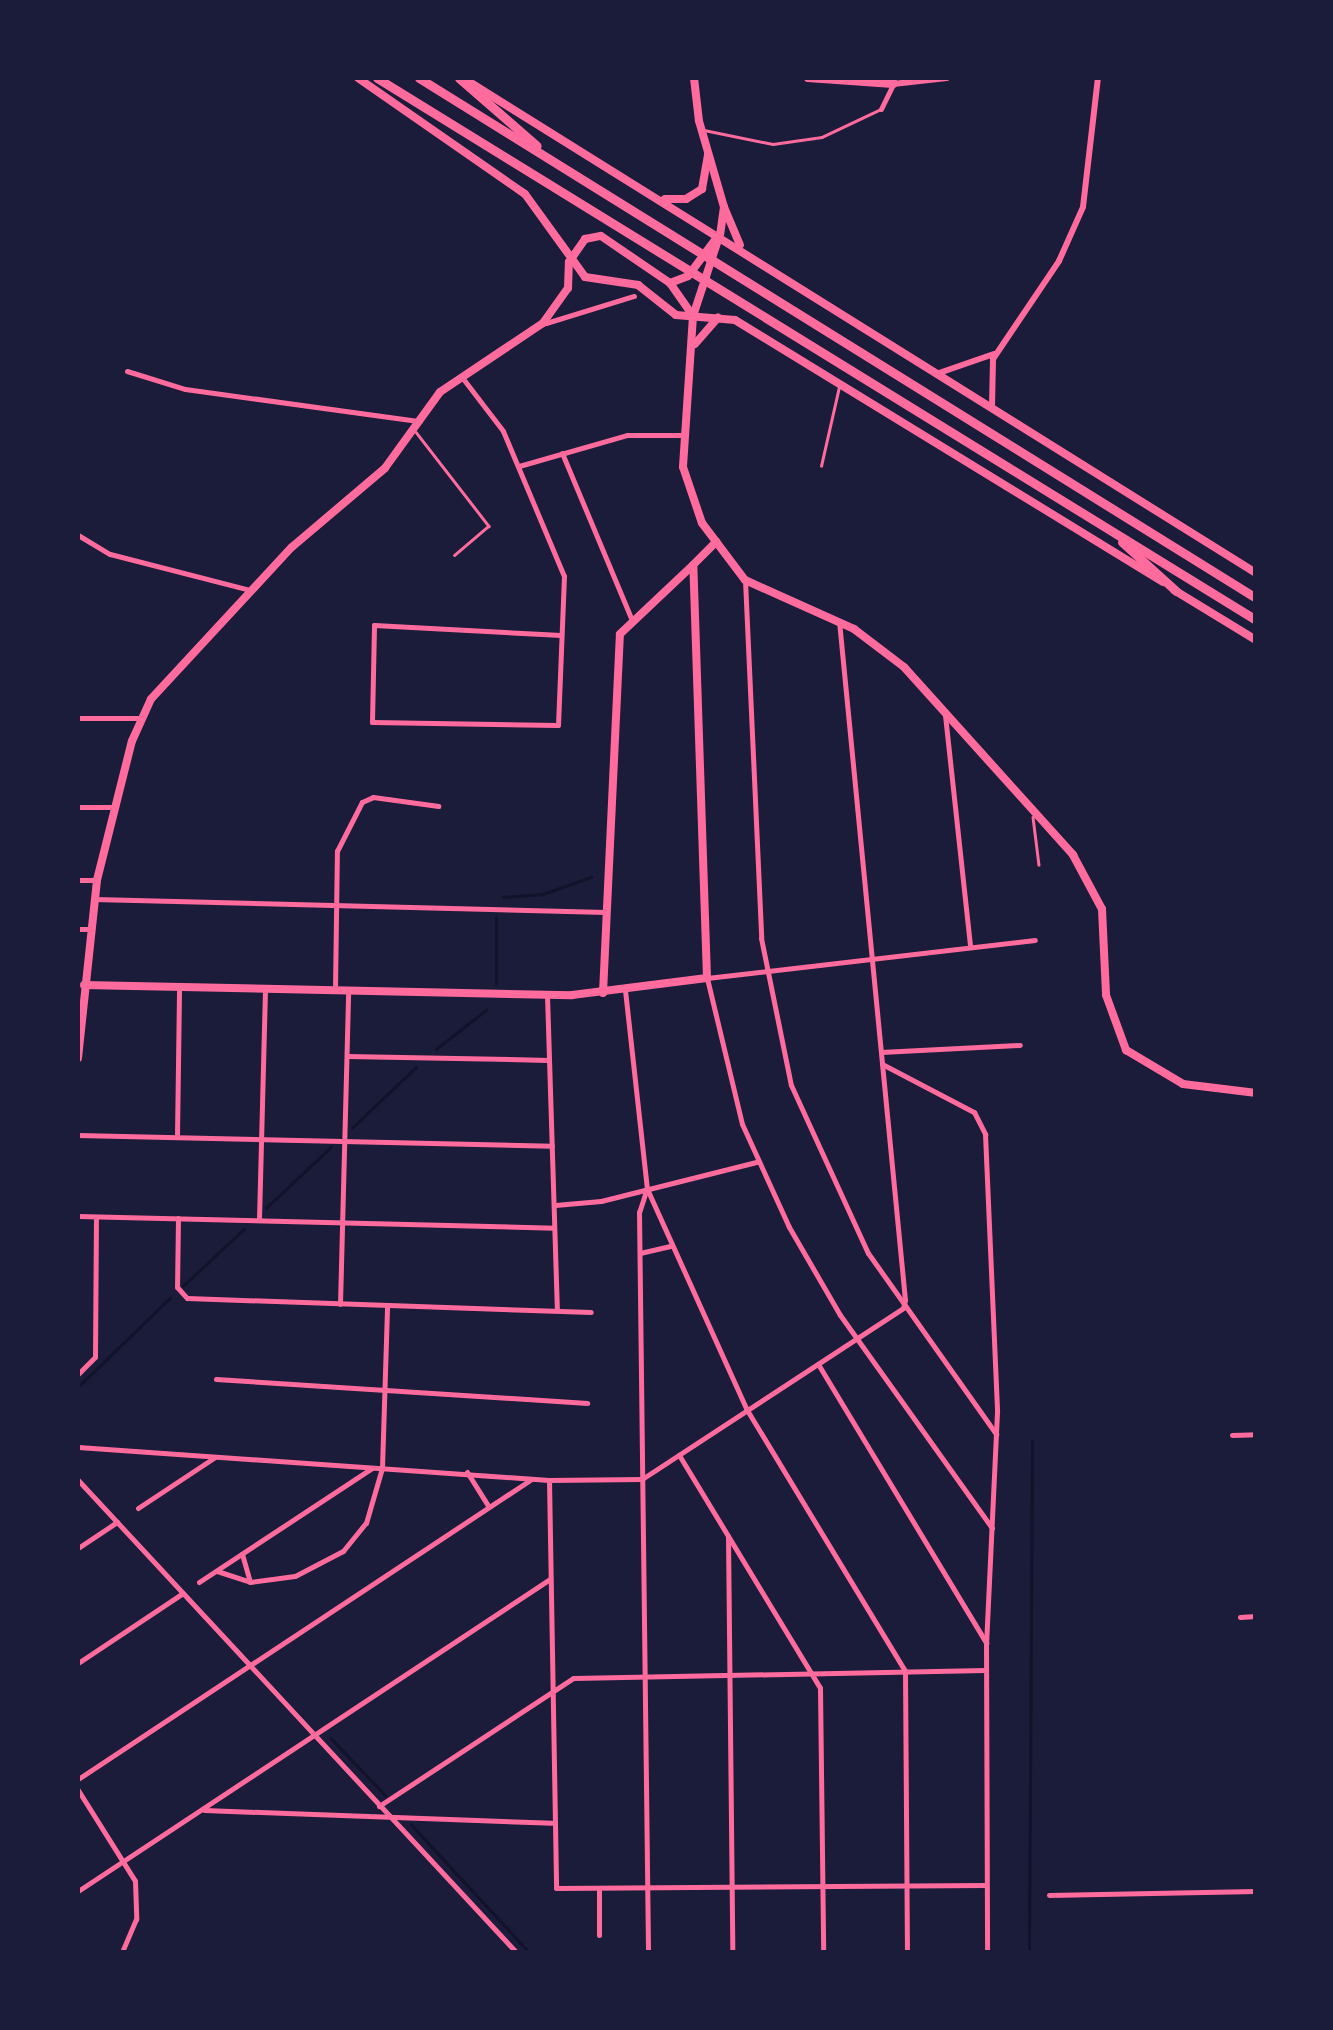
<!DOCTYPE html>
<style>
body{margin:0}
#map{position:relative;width:1333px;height:2030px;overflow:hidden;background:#1b1b3a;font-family:Lora,serif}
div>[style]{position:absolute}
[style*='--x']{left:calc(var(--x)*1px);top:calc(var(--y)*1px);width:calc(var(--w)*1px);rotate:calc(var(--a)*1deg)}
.stream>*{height:2.5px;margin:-1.25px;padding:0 1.25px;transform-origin:1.25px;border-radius:1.25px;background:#12122b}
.service>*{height:2.5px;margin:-1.25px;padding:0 1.25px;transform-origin:1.25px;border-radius:1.25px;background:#ff6b9d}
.minor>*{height:5px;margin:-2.5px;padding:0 2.5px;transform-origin:2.5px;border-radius:2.5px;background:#ff6b9d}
.tertiary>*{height:6px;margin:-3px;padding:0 3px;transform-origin:3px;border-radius:3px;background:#ff6b9d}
.secondary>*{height:8px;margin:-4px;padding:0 4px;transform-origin:4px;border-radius:4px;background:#ff6b9d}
.primary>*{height:8px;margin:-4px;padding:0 4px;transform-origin:4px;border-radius:4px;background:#ff6b9d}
.motorway>*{height:9px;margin:-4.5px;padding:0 4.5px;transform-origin:4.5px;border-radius:4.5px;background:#ff6b9d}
span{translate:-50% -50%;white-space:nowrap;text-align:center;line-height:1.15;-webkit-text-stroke:8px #1b1b3a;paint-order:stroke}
.frame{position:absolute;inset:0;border:80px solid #1b1b3a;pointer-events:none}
</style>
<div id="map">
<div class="stream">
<i style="--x:503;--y:897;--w:40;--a:-4.3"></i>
<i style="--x:543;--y:894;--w:51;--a:-19.5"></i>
<i style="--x:496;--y:984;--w:66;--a:-90"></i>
<i style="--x:436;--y:1049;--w:63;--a:-38"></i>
<i style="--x:352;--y:1128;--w:88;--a:-43.6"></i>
<i style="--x:266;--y:1208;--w:89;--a:-43.2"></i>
<i style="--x:183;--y:1286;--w:83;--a:-43.1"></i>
<i style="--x:78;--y:1387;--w:128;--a:-44.1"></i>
<i style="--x:331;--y:1738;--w:79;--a:46.5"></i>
<i style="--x:411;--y:1824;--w:174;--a:47.3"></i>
<i style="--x:1029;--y:1952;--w:511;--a:-89.66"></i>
</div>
<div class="service">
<i style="--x:704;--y:130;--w:70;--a:11.5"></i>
<i style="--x:773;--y:144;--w:49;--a:-8.1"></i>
<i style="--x:822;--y:137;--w:65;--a:-25.4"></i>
<i style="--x:416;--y:432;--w:119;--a:52.2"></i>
<i style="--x:489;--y:526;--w:45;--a:139.5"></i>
<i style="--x:821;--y:466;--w:81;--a:-77.2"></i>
<i style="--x:1033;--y:817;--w:48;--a:82.9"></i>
</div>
<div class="minor">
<i style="--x:881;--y:109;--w:28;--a:-64"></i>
<i style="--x:546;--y:323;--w:92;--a:-17.1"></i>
<i style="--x:127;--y:371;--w:61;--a:17.2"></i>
<i style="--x:185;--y:389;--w:237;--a:7.8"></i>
<i style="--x:461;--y:376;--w:69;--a:52.6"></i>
<i style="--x:503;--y:431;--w:157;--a:67.2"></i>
<i style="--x:564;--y:576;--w:149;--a:92.3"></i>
<i style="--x:558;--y:725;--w:186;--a:-179.1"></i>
<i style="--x:372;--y:722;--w:97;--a:-88.8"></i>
<i style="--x:374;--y:625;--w:187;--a:3.1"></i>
<i style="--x:562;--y:453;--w:181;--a:67.3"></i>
<i style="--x:519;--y:466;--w:112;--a:-16"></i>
<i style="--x:627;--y:435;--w:57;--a:0"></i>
<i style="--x:78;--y:535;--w:37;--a:31"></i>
<i style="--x:110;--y:554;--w:145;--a:14.4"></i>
<i style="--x:745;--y:580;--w:358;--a:87.4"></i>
<i style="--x:761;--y:938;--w:150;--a:78.5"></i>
<i style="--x:791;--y:1085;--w:185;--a:65.4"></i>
<i style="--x:868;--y:1253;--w:222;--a:54.7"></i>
<i style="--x:945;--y:715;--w:231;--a:83.8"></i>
<i style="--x:78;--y:718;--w:63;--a:0"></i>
<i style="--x:78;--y:807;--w:36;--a:0"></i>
<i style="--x:78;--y:880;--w:19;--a:0"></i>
<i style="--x:94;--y:899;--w:512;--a:1.45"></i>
<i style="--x:78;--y:929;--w:10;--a:0"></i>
<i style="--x:335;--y:989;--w:138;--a:-89.2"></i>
<i style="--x:337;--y:851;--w:55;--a:-63"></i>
<i style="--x:362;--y:802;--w:12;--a:-24"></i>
<i style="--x:373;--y:797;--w:66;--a:7.9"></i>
<i style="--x:625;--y:990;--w:199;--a:83.7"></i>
<i style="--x:647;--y:1188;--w:25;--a:108"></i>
<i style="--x:639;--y:1212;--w:740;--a:89.3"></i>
<i style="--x:547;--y:995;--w:315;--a:88.2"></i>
<i style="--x:881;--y:1052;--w:139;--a:-2.9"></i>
<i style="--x:347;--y:1056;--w:202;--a:1.1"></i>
<i style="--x:882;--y:1064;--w:104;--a:27.6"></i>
<i style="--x:974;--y:1112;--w:25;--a:63"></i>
<i style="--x:985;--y:1134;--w:278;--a:87.5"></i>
<i style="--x:997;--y:1412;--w:231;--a:92.7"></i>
<i style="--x:78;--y:1135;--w:474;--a:1.3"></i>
<i style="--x:177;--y:1136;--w:150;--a:-89.2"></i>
<i style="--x:648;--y:1191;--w:240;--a:65.7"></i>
<i style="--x:747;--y:1410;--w:305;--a:58.8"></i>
<i style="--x:905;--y:1671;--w:281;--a:89.6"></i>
<i style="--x:555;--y:1205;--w:46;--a:-5"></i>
<i style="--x:601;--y:1201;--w:160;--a:-14.1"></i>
<i style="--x:78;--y:1216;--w:476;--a:1.4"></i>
<i style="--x:178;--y:1218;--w:69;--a:90.8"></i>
<i style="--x:177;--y:1287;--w:15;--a:48"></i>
<i style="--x:187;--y:1298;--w:404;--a:2"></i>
<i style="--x:259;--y:1219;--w:231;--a:-88.5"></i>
<i style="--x:640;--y:1253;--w:31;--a:-13"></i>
<i style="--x:340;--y:1304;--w:314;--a:-88.5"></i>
<i style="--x:818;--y:1364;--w:326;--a:58.9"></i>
<i style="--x:986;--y:1643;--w:309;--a:89.8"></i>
<i style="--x:78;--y:1374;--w:24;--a:-45"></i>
<i style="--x:95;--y:1357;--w:140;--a:-89.6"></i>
<i style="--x:216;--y:1379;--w:372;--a:3.7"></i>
<i style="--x:1232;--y:1435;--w:24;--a:-2"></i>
<i style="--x:78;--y:1447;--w:472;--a:4"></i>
<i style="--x:549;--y:1480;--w:93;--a:-0.6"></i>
<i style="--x:679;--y:1455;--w:272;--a:58.8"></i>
<i style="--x:820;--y:1688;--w:264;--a:89.3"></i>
<i style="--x:467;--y:1472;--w:40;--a:58"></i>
<i style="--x:642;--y:1479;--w:312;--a:-33.2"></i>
<i style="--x:903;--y:1308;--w:8;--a:-76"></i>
<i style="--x:905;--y:1300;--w:682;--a:-95.55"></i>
<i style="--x:78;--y:1480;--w:644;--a:47.14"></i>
<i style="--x:549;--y:1480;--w:408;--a:89"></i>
<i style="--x:556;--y:1888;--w:430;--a:-0.4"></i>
<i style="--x:138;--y:1508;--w:92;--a:-33.5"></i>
<i style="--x:992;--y:1528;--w:262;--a:-125.5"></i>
<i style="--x:840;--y:1315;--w:102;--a:-120.1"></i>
<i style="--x:789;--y:1227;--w:113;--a:-114.5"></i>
<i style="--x:742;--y:1124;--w:150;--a:-103.5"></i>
<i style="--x:707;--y:978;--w:330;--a:-6.6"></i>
<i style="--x:728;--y:1536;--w:416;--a:89.4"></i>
<i style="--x:78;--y:1548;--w:47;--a:-33.7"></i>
<i style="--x:242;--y:1554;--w:29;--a:74"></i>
<i style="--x:217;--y:1571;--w:35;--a:18"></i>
<i style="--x:250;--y:1582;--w:45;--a:-7.6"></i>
<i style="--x:295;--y:1576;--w:54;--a:-27.5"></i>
<i style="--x:343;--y:1551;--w:36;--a:-51"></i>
<i style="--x:366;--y:1523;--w:57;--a:-73.8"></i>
<i style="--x:382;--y:1468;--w:162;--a:-88.2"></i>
<i style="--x:199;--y:1582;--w:207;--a:-33.4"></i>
<i style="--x:1240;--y:1617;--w:16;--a:-4"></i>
<i style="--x:78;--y:1663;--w:126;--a:-33.7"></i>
<i style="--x:78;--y:1779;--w:542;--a:-33.48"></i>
<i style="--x:78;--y:1790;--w:107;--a:57.9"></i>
<i style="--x:135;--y:1881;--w:38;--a:88"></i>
<i style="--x:136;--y:1919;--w:36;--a:113"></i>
<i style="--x:379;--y:1806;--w:232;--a:-33.4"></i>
<i style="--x:573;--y:1678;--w:412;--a:-1.1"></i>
<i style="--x:204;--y:1810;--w:348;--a:2.1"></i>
<i style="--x:78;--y:1891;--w:566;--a:-33.47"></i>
<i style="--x:1049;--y:1895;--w:207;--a:-1.1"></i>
<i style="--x:599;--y:1935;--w:45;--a:-90"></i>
</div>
<div class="tertiary">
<i style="--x:893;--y:84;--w:54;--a:-6.3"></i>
<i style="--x:939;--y:373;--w:58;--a:-19.1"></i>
<i style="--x:992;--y:407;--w:48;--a:-88.8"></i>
<i style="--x:993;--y:359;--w:118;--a:-56"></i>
<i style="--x:1059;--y:261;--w:59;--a:-66"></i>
<i style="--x:1083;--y:207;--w:130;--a:-83.4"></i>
</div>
<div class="secondary">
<i style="--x:694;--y:78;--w:43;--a:83.4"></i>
<i style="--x:699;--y:121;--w:90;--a:73.8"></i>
<i style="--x:724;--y:207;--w:27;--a:98"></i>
<i style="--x:808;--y:78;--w:85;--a:4"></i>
<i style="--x:893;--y:84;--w:6;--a:-90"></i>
<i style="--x:693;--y:316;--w:151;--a:93.8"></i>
<i style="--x:683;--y:467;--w:59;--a:71.3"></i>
<i style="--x:702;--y:523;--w:71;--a:53"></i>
<i style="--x:745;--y:580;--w:120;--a:24.2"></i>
<i style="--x:854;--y:629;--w:63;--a:37.2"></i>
<i style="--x:904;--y:667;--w:253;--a:48"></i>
<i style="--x:1073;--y:855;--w:61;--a:61.8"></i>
<i style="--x:1102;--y:909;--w:86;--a:87.3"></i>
<i style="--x:1106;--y:995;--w:59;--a:70"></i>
<i style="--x:1126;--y:1050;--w:66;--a:30.8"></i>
<i style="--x:1183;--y:1084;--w:74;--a:7"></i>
<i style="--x:84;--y:985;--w:488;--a:1.2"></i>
<i style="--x:572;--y:995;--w:136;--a:-7.2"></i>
<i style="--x:707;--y:978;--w:413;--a:-91.9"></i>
<i style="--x:693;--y:565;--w:33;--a:-45"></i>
<i style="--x:603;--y:993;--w:359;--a:-87.3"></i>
<i style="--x:620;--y:634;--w:100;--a:-43.4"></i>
<i style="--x:78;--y:1058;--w:179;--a:-83.9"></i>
<i style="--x:97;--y:880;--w:143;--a:-75.9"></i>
<i style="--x:132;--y:741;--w:46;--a:-65.7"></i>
<i style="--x:151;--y:699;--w:207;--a:-47.2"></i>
<i style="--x:292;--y:547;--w:122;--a:-40.3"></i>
<i style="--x:385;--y:468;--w:94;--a:-54.1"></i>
<i style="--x:440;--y:392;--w:124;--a:-33.8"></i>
<i style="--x:543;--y:323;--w:43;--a:-54.5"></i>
<i style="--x:568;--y:288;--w:26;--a:-88"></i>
</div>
<div class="primary">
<i style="--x:358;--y:78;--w:203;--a:34.8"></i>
<i style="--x:525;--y:194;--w:102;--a:54.1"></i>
<i style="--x:585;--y:277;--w:54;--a:8.6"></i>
<i style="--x:638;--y:285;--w:48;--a:38.3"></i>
<i style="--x:676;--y:315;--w:59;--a:4.8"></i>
<i style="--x:735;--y:320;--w:502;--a:31.47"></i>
<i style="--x:466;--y:80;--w:931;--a:31.97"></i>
<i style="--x:665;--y:199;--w:21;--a:0"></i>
<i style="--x:686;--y:199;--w:19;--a:-32"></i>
<i style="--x:702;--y:189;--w:35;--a:-80"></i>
<i style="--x:724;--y:207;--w:41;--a:67.2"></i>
<i style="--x:569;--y:262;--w:28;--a:-55"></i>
<i style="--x:585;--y:239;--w:16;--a:-11"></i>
<i style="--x:601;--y:236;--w:83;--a:34.3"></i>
<i style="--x:670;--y:283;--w:40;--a:55.1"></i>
<i style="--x:670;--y:283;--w:19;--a:-21"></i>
<i style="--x:688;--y:276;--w:50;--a:-53.1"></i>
<i style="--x:693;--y:316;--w:86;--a:-71.8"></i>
<i style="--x:695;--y:344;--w:35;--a:-49"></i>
<i style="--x:1174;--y:590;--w:96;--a:31.4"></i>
</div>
<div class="motorway">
<i style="--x:377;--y:78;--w:1033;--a:31.66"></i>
<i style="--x:419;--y:78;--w:985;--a:31.85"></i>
<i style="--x:459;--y:78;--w:103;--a:41.1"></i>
<i style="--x:1122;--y:542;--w:73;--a:42.2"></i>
</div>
<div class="frame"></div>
</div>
